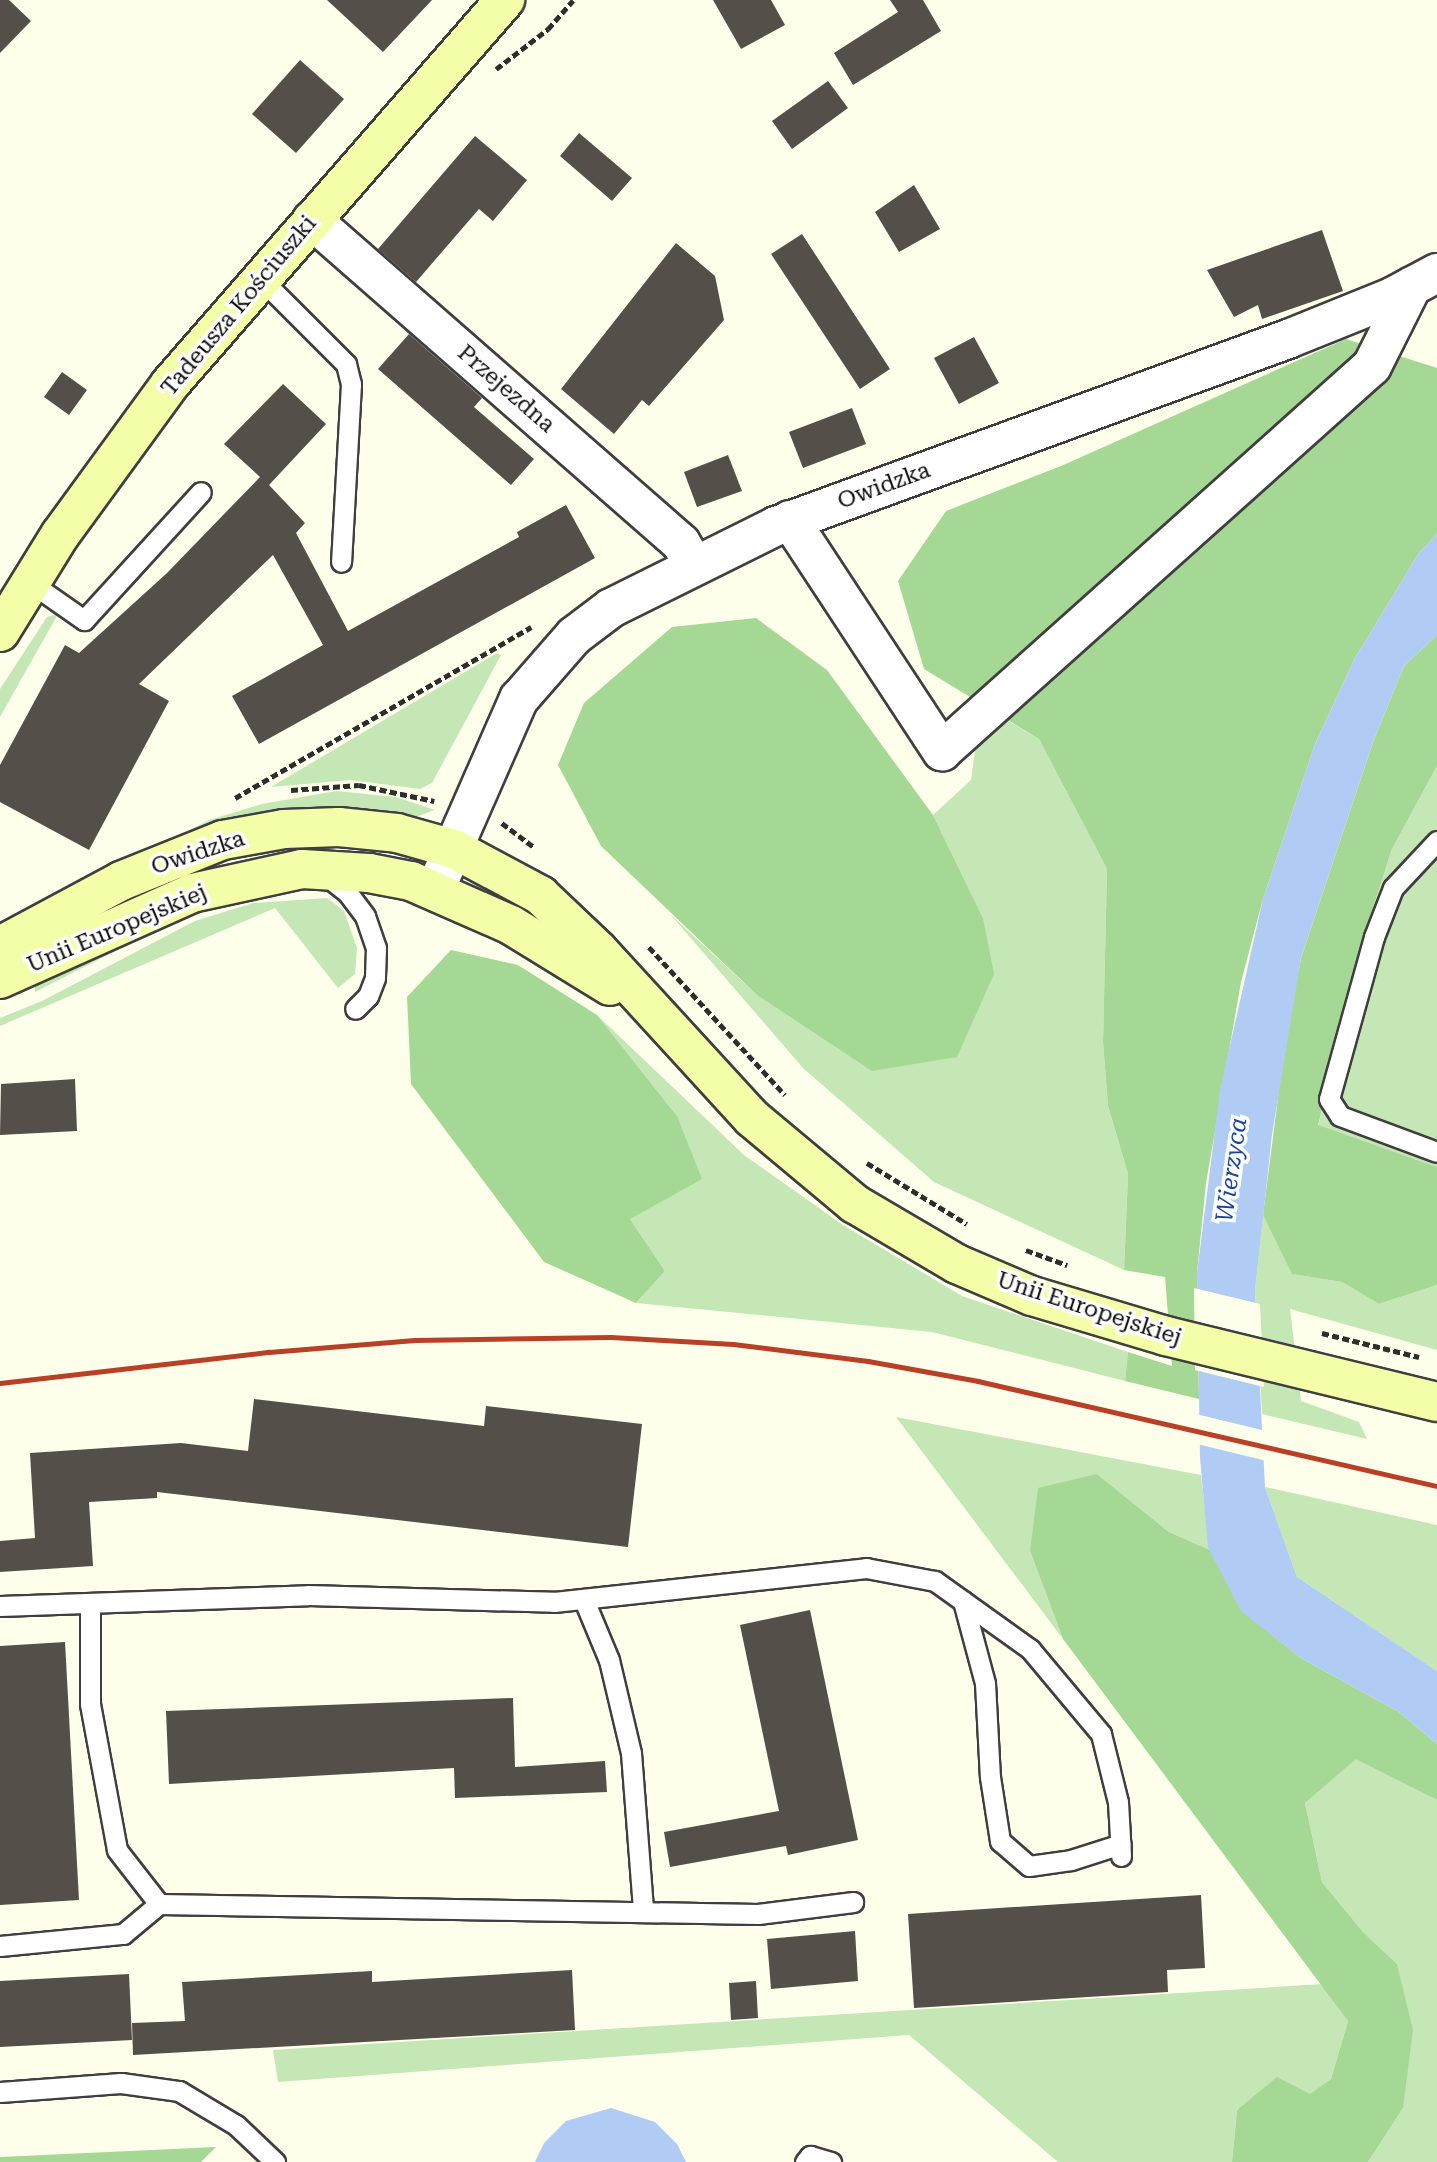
<!DOCTYPE html>
<meta charset="utf-8">
<style>
body{margin:0}
#map{position:relative;width:1437px;height:2162px;overflow:hidden;background:#feffeb;font-family:"Roboto Serif",serif}
div>[style]{position:absolute}
[style*='--x']{left:calc(var(--x)*1px);top:calc(var(--y)*1px);width:calc(var(--w)*1px);rotate:calc(var(--a)*1deg)}
.green>*{inset:0;background:#c5e7b6}
.forest>*{inset:0;background:#a5d895}
.water>*{inset:0;background:#b1ccf4}
.pier>*{inset:0;background:#feffeb}
.building>*{inset:0;background:#544f48}
.path>*{height:4.5px;margin-top:-2.25px;transform-origin:0;background:repeating-linear-gradient(90deg,#2e2e2e 0 7px,transparent 0 10.5px)}
.roads{filter:drop-shadow(2px 0 #3f3f3f) drop-shadow(-2px 0 #3f3f3f) drop-shadow(0 2px #3f3f3f) drop-shadow(0 -2px #3f3f3f)}
.lane>*{height:19px;margin:-9.5px;padding:0 9.5px;transform-origin:9.5px;border-radius:9.5px;background:#fff}
.street>*{height:38px;margin:-19px;padding:0 19px;transform-origin:19px;border-radius:19px;background:#fff}
.secondary>*{height:38px;margin:-19px;padding:0 19px;transform-origin:19px;border-radius:19px;background:#f4fda7}
.rail>*{height:5px;margin:-2.5px;padding:0 2.5px;transform-origin:2.5px;border-radius:2.5px;background:#b84027}
span{translate:-50% -50%;white-space:nowrap;text-align:center;line-height:1.15;-webkit-text-stroke:7px #fff;paint-order:stroke}
.street-label{font-size:23px;color:#0c0c0c}
.water-label{font-size:24px;color:#19459a;font-style:italic}
</style>
<div id="map">
<div class="green">
<i style="clip-path:polygon(58px 614px,0 717px,0 689px,47px 617px)"></i>
<i style="clip-path:polygon(497px 653px,501px 655px,432px 783px,420px 789px,350px 780px,271px 787px)"></i>
<i style="clip-path:polygon(1003px 718px,1039px 739px,1107px 869px,1103px 1042px,1108px 1106px,1128px 1174px,1124px 1270px,934px 1182px,803px 1068px,670px 914px,757px 995px,983px 918px,933px 815px,971px 780px,977px 736px)"></i>
<i style="clip-path:polygon(1437px 766px,1437px 1167px,1318px 1126px,1372px 911px,1392px 849px)"></i>
<i style="clip-path:polygon(336px 791px,396px 797px,435px 810px,407px 820px,157px 848px,209px 820px,262px 804px)"></i>
<i style="clip-path:polygon(327px 898px,344px 911px,357px 948px,355px 974px,338px 988px,275px 908px,0 1026px,0 1018px,42px 1001px,195px 921px,253px 903px)"></i>
<i style="clip-path:polygon(192px 912px,35px 992px,34px 979px)"></i>
<i style="clip-path:polygon(597px 1015px,744px 1155px,843px 1225px,962px 1296px,1128px 1352px,1125px 1381px,932px 1332px,636px 1303px,665px 1271px,630px 1219px,677px 1116px)"></i>
<i style="clip-path:polygon(1263px 1215px,1293px 1274px,1342px 1282px,1379px 1304px,1437px 1285px,1437px 1350px,1290px 1309px,1301px 1401px,1359px 1422px,1367px 1439px,1262px 1414px,1255px 1291px)"></i>
<i style="clip-path:polygon(896px 1417px,1201px 1475px,1210px 1550px,1169px 1532px,1097px 1474px,1030px 1551px,1063px 1639px)"></i>
<i style="clip-path:polygon(1265px 1487px,1437px 1525px,1437px 1671px,1297px 1577px)"></i>
<i style="clip-path:polygon(1356px 1758px,1437px 1800px,1437px 2162px,1368px 2162px,1403px 2108px,1397px 1964px,1363px 1932px,1322px 1882px,1305px 1803px)"></i>
<i style="clip-path:polygon(1323px 1984px,1348px 2021px,1331px 2079px,1311px 2094px,1237px 2109px,1232px 2162px,1058px 2162px,909px 2035px,278px 2082px,273px 2050px)"></i>
</div>
<div class="forest">
<i style="clip-path:polygon(1346px 339px,1437px 368px,1437px 534px,1419px 553px,1355px 658px,1315px 744px,1263px 899px,1241px 982px,1206px 1183px,1197px 1273px,1199px 1399px,1125px 1381px,1128px 1352px,1172px 1366px,1165px 1277px,1124px 1270px,1128px 1174px,1108px 1106px,1103px 1042px,1107px 869px,1039px 739px,924px 669px,898px 581px,946px 511px,1061px 466px)"></i>
<i style="clip-path:polygon(756px 618px,827px 670px,933px 815px,983px 918px,994px 974px,957px 1057px,872px 1071px,757px 995px,601px 846px,558px 765px,584px 703px,672px 627px)"></i>
<i style="clip-path:polygon(1437px 635px,1437px 766px,1392px 849px,1372px 911px,1318px 1125px,1437px 1167px,1437px 1285px,1379px 1304px,1342px 1282px,1292px 1274px,1263px 1215px,1286px 1035px,1301px 958px,1373px 742px,1404px 666px)"></i>
<i style="clip-path:polygon(451px 950px,518px 965px,597px 1015px,677px 1116px,702px 1179px,630px 1219px,665px 1271px,636px 1303px,544px 1262px,411px 1084px,407px 997px)"></i>
<i style="clip-path:polygon(1097px 1474px,1169px 1532px,1210px 1550px,1241px 1610px,1301px 1658px,1399px 1712px,1437px 1744px,1437px 1800px,1356px 1759px,1305px 1803px,1322px 1882px,1363px 1932px,1397px 1964px,1413px 2030px,1403px 2108px,1368px 2162px,1232px 2162px,1237px 2110px,1277px 2077px,1310px 2094px,1331px 2079px,1348px 2021px,1063px 1639px,1030px 1551px,1038px 1488px)"></i>
<i style="clip-path:polygon(216px 2147px,201px 2162px,0 2162px,0 2157px)"></i>
</div>
<div class="water">
<i style="clip-path:polygon(1437px 534px,1437px 635px,1404px 666px,1373px 742px,1301px 958px,1272px 1135px,1255px 1291px,1265px 1487px,1297px 1577px,1437px 1671px,1437px 1744px,1399px 1712px,1301px 1658px,1241px 1611px,1208px 1547px,1200px 1458px,1197px 1273px,1220px 1090px,1263px 899px,1315px 744px,1355px 658px,1419px 553px)"></i>
<i style="clip-path:polygon(611px 2108px,655px 2122px,677px 2144px,686px 2162px,535px 2162px,544px 2143px,566px 2121px)"></i>
</div>
<div class="pier">
<i style="clip-path:polygon(1194px 1288px,1260px 1304px,1264px 1387px,1195px 1370px)"></i>
<i style="clip-path:polygon(1196px 1414px,1266px 1431px,1267px 1461px,1197px 1444px)"></i>
</div>
<div class="building">
<i style="clip-path:polygon(0 0,9px 0,31px 21px,0 53px)"></i>
<i style="clip-path:polygon(327px 0,432px 0,383px 52px)"></i>
<i style="clip-path:polygon(713px 0,771px 0,785px 25px,741px 49px)"></i>
<i style="clip-path:polygon(890px 0,923px 0,941px 31px,853px 85px,834px 53px,898px 12px)"></i>
<i style="clip-path:polygon(300px 60px,344px 99px,296px 153px,252px 114px)"></i>
<i style="clip-path:polygon(828px 81px,848px 108px,792px 149px,772px 121px)"></i>
<i style="clip-path:polygon(579px 133px,632px 178px,612px 201px,560px 156px)"></i>
<i style="clip-path:polygon(475px 136px,527px 180px,493px 221px,479px 209px,416px 282px,378px 249px)"></i>
<i style="clip-path:polygon(914px 185px,940px 229px,899px 252px,875px 212px)"></i>
<i style="clip-path:polygon(1322px 230px,1343px 291px,1262px 319px,1258px 305px,1234px 317px,1207px 270px)"></i>
<i style="clip-path:polygon(802px 234px,890px 369px,860px 389px,771px 254px)"></i>
<i style="clip-path:polygon(676px 243px,715px 276px,724px 320px,649px 406px,642px 400px,614px 434px,561px 389px)"></i>
<i style="clip-path:polygon(409px 334px,482px 398px,474px 407px,534px 459px,511px 485px,378px 369px)"></i>
<i style="clip-path:polygon(974px 337px,999px 383px,959px 404px,934px 358px)"></i>
<i style="clip-path:polygon(62px 372px,87px 390px,69px 415px,44px 397px)"></i>
<i style="clip-path:polygon(283px 384px,326px 424px,269px 485px,305px 523px,296px 533px,348px 631px,519px 537px,517px 532px,566px 505px,595px 558px,259px 744px,232px 696px,323px 645px,273px 555px,139px 684px,169px 701px,89px 850px,0 802px,0 765px,65px 645px,79px 653px,167px 573px,260px 477px,224px 444px)"></i>
<i style="clip-path:polygon(852px 408px,866px 444px,803px 468px,789px 432px)"></i>
<i style="clip-path:polygon(728px 455px,742px 491px,697px 507px,684px 472px)"></i>
<i style="clip-path:polygon(75px 1079px,77px 1131px,0 1135px,1px 1084px)"></i>
<i style="clip-path:polygon(254px 1399px,484px 1426px,486px 1406px,642px 1424px,628px 1547px,157px 1492px,157px 1498px,89px 1502px,93px 1566px,0 1572px,0 1541px,35px 1538px,30px 1453px,181px 1443px,248px 1451px)"></i>
<i style="clip-path:polygon(810px 1610px,858px 1840px,788px 1855px,786px 1846px,670px 1867px,664px 1832px,779px 1811px,740px 1625px)"></i>
<i style="clip-path:polygon(65px 1642px,79px 1900px,0 1905px,0 1646px)"></i>
<i style="clip-path:polygon(513px 1698px,515px 1767px,605px 1761px,607px 1792px,455px 1798px,454px 1768px,169px 1784px,166px 1711px)"></i>
<i style="clip-path:polygon(1201px 1895px,1205px 1968px,1167px 1970px,1168px 1992px,914px 2008px,908px 1914px)"></i>
<i style="clip-path:polygon(855px 1931px,858px 1981px,771px 1989px,767px 1939px)"></i>
<i style="clip-path:polygon(572px 1970px,575px 2030px,133px 2055px,132px 2023px,185px 2021px,182px 1982px,372px 1971px,372px 1982px)"></i>
<i style="clip-path:polygon(129px 1974px,132px 2040px,0 2047px,0 1981px)"></i>
<i style="clip-path:polygon(756px 1981px,758px 2018px,731px 2020px,729px 1983px)"></i>
</div>
<div class="path">
<i style="--x:496;--y:69;--w:66;--a:-37.6"></i>
<i style="--x:548;--y:29;--w:38;--a:-49"></i>
<i style="--x:291;--y:790;--w:68;--a:-4.2"></i>
<i style="--x:359;--y:785;--w:77;--a:12"></i>
<i style="--x:235;--y:798;--w:342;--a:-30"></i>
<i style="--x:502;--y:823;--w:40;--a:37"></i>
<i style="--x:649;--y:947;--w:201;--a:47.4"></i>
<i style="--x:867;--y:1163;--w:117;--a:31.4"></i>
<i style="--x:1026;--y:1250;--w:44;--a:20.1"></i>
<i style="--x:1322;--y:1333;--w:100;--a:13.9"></i>
</div>
<div class="roads">
<div class="lane">
<i style="--x:260;--y:278;--w:122;--a:45"></i>
<i style="--x:346;--y:364;--w:21;--a:76"></i>
<i style="--x:351;--y:384;--w:178;--a:93.2"></i>
<i style="--x:31;--y:583;--w:65;--a:34.9"></i>
<i style="--x:84;--y:620;--w:173;--a:-47.6"></i>
<i style="--x:1437;--y:841;--w:64;--a:133.1"></i>
<i style="--x:1393;--y:888;--w:53;--a:111.2"></i>
<i style="--x:1374;--y:937;--w:168;--a:105.5"></i>
<i style="--x:1329;--y:1099;--w:20;--a:57"></i>
<i style="--x:1340;--y:1116;--w:103;--a:20.4"></i>
<i style="--x:325;--y:875;--w:28;--a:38"></i>
<i style="--x:347;--y:892;--w:30;--a:53"></i>
<i style="--x:365;--y:916;--w:34;--a:71"></i>
<i style="--x:376;--y:948;--w:30;--a:92"></i>
<i style="--x:375;--y:978;--w:19;--a:111"></i>
<i style="--x:368;--y:996;--w:18;--a:135"></i>
<i style="--x:584;--y:1600;--w:65;--a:67.4"></i>
<i style="--x:609;--y:1660;--w:96;--a:76.7"></i>
<i style="--x:631;--y:1753;--w:156;--a:85.6"></i>
<i style="--x:963;--y:1601;--w:85;--a:75"></i>
<i style="--x:985;--y:1683;--w:94;--a:87"></i>
<i style="--x:990;--y:1777;--w:65;--a:81.1"></i>
<i style="--x:1000;--y:1841;--w:38;--a:41"></i>
<i style="--x:1029;--y:1866;--w:42;--a:-8.1"></i>
<i style="--x:1071;--y:1860;--w:52;--a:-17.7"></i>
<i style="--x:90;--y:1603;--w:101;--a:90"></i>
<i style="--x:90;--y:1704;--w:148;--a:79.5"></i>
<i style="--x:117;--y:1850;--w:68;--a:52.1"></i>
<i style="--x:159;--y:1904;--w:599;--a:0.96"></i>
<i style="--x:758;--y:1914;--w:96;--a:-7.2"></i>
<i style="--x:0;--y:1606;--w:308;--a:-2"></i>
<i style="--x:308;--y:1595;--w:246;--a:1.6"></i>
<i style="--x:554;--y:1602;--w:314;--a:-6.2"></i>
<i style="--x:866;--y:1568;--w:70;--a:10.7"></i>
<i style="--x:935;--y:1581;--w:117;--a:35.6"></i>
<i style="--x:1030;--y:1649;--w:111;--a:50.1"></i>
<i style="--x:1101;--y:1734;--w:70;--a:76"></i>
<i style="--x:1118;--y:1802;--w:54;--a:86.8"></i>
<i style="--x:0;--y:1946;--w:124;--a:-5.6"></i>
<i style="--x:123;--y:1934;--w:47;--a:-39.8"></i>
<i style="--x:0;--y:2092;--w:121;--a:-4.3"></i>
<i style="--x:121;--y:2083;--w:59;--a:7.9"></i>
<i style="--x:179;--y:2091;--w:66;--a:30.8"></i>
<i style="--x:236;--y:2125;--w:54;--a:43.5"></i>
<i style="--x:805;--y:2162;--w:8;--a:-50"></i>
<i style="--x:810;--y:2156;--w:22;--a:16"></i>
</div>
<div class="street">
<i style="--x:312;--y:220;--w:490;--a:41.2"></i>
<i style="--x:681;--y:543;--w:24;--a:60"></i>
<i style="--x:790;--y:520;--w:277;--a:56.7"></i>
<i style="--x:942;--y:751;--w:577;--a:-41.84"></i>
<i style="--x:1372;--y:366;--w:89;--a:-63.4"></i>
<i style="--x:435;--y:890;--w:209;--a:-66.3"></i>
<i style="--x:519;--y:699;--w:84;--a:-48.9"></i>
<i style="--x:574;--y:636;--w:46;--a:-37.1"></i>
<i style="--x:611;--y:608;--w:184;--a:-26.4"></i>
<i style="--x:776;--y:526;--w:545;--a:-20.06"></i>
<i style="--x:1288;--y:339;--w:112;--a:-22"></i>
<i style="--x:1392;--y:297;--w:51;--a:-28.1"></i>
</div>
<div class="secondary">
<i style="--x:0;--y:632;--w:114;--a:-58.3"></i>
<i style="--x:60;--y:535;--w:187;--a:-53.9"></i>
<i style="--x:170;--y:384;--w:510;--a:-48.9"></i>
<i style="--x:0;--y:946;--w:137;--a:-28.2"></i>
<i style="--x:121;--y:881;--w:110;--a:-21.9"></i>
<i style="--x:223;--y:840;--w:62;--a:-10.2"></i>
<i style="--x:284;--y:829;--w:55;--a:-2.1"></i>
<i style="--x:339;--y:827;--w:58;--a:5.9"></i>
<i style="--x:397;--y:833;--w:59;--a:15.7"></i>
<i style="--x:454;--y:849;--w:98;--a:28.1"></i>
<i style="--x:540;--y:895;--w:80;--a:43.5"></i>
<i style="--x:598;--y:950;--w:228;--a:47.5"></i>
<i style="--x:752;--y:1118;--w:134;--a:39.9"></i>
<i style="--x:855;--y:1204;--w:118;--a:30.5"></i>
<i style="--x:957;--y:1264;--w:82;--a:23.1"></i>
<i style="--x:1032;--y:1296;--w:140;--a:16.6"></i>
<i style="--x:1166;--y:1336;--w:279;--a:13.7"></i>
<i style="--x:0;--y:979;--w:210;--a:-24.1"></i>
<i style="--x:192;--y:893;--w:113;--a:-12.3"></i>
<i style="--x:302;--y:869;--w:67;--a:3.4"></i>
<i style="--x:369;--y:873;--w:43;--a:10.8"></i>
<i style="--x:411;--y:881;--w:109;--a:23.7"></i>
<i style="--x:511;--y:925;--w:116;--a:31.6"></i>
</div>
</div>
<div class="rail">
<i style="--x:0;--y:1383;--w:271;--a:-6.6"></i>
<i style="--x:269;--y:1352;--w:146;--a:-4.7"></i>
<i style="--x:415;--y:1340;--w:196;--a:-0.9"></i>
<i style="--x:611;--y:1337;--w:122;--a:3.3"></i>
<i style="--x:733;--y:1344;--w:136;--a:7.2"></i>
<i style="--x:868;--y:1361;--w:112;--a:10.3"></i>
<i style="--x:978;--y:1381;--w:471;--a:12.9"></i>
</div>
<div class="street-label">
<span style="left:239px;top:306px;rotate:-50deg">Tadeusza Kościuszki</span>
<span style="left:506px;top:389px;rotate:41deg">Przejezdna</span>
<span style="left:884px;top:486px;rotate:-20deg">Owidzka</span>
<span style="left:198px;top:853px;rotate:-18deg">Owidzka</span>
<span style="left:117px;top:929px;rotate:-23deg">Unii Europejskiej</span>
<span style="left:1089px;top:1309px;rotate:18deg">Unii Europejskiej</span>
</div>
<div class="water-label">
<span style="left:1232px;top:1170px;rotate:-82deg">Wierzyca</span>
</div>
</div>
